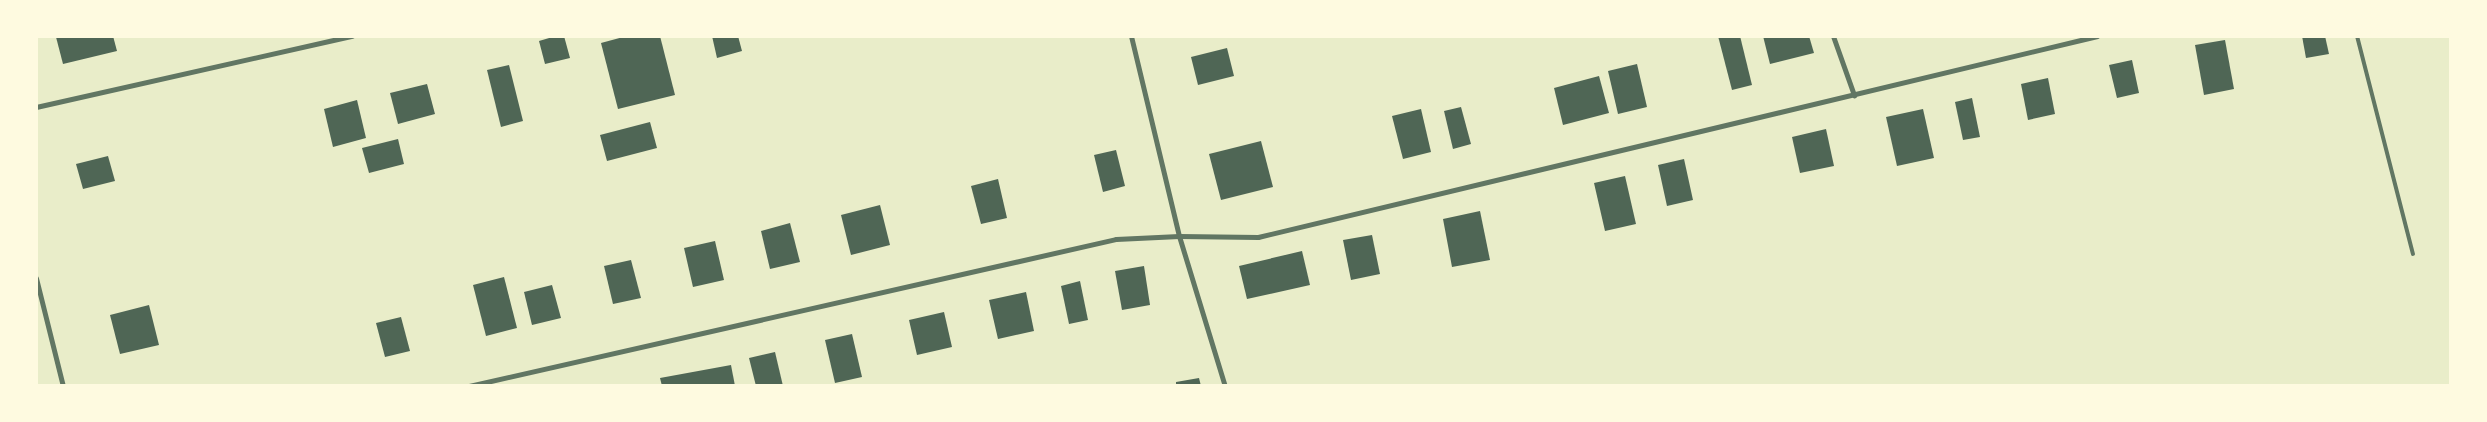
<!DOCTYPE html>
<style>
body{margin:0}
#map{position:relative;width:2487px;height:422px;overflow:hidden;background:#e9edc9;font-family:"IBM Plex Serif",serif}
div>[style]{position:absolute}
[style*='--x']{left:calc(var(--x)*1px);top:calc(var(--y)*1px);width:calc(var(--w)*1px);rotate:calc(var(--a)*1deg)}
.building>*{inset:0;background:#4f6655}
.service>*{height:4px;margin:-2px;padding:0 2px;transform-origin:2px;border-radius:2px;background:#617663}
.minor>*{height:5px;margin:-2.5px;padding:0 2.5px;transform-origin:2.5px;border-radius:2.5px;background:#617663}
span{translate:-50% -50%;white-space:nowrap;text-align:center;line-height:1.15;-webkit-text-stroke:4.5px #fefae0;paint-order:stroke}
.frame{position:absolute;inset:0;border:38px solid #fefae0;pointer-events:none}
</style>
<div id="map">
<div class="building">
<i style="clip-path:polygon(59px 36px,113px 36px,117px 51px,63px 64px,56px 37px)"></i>
<i style="clip-path:polygon(556px 36px,564px 36px,570px 58px,545px 64px,539px 41px)"></i>
<i style="clip-path:polygon(627px 36px,660px 36px,675px 95px,618px 109px,601px 43px)"></i>
<i style="clip-path:polygon(712px 36px,738px 36px,742px 51px,717px 58px)"></i>
<i style="clip-path:polygon(1718px 36px,1740px 36px,1752px 85px,1732px 90px)"></i>
<i style="clip-path:polygon(1763px 36px,1809px 36px,1814px 53px,1770px 64px)"></i>
<i style="clip-path:polygon(2302px 36px,2325px 36px,2329px 54px,2306px 58px)"></i>
<i style="clip-path:polygon(2225px 40px,2234px 89px,2204px 95px,2195px 45px)"></i>
<i style="clip-path:polygon(1227px 48px,1234px 76px,1198px 85px,1191px 57px)"></i>
<i style="clip-path:polygon(2132px 60px,2139px 93px,2117px 98px,2109px 65px)"></i>
<i style="clip-path:polygon(1637px 64px,1647px 107px,1618px 114px,1608px 71px)"></i>
<i style="clip-path:polygon(509px 65px,523px 121px,501px 127px,487px 70px)"></i>
<i style="clip-path:polygon(1599px 76px,1609px 113px,1563px 125px,1554px 88px)"></i>
<i style="clip-path:polygon(2048px 78px,2055px 114px,2028px 120px,2021px 84px)"></i>
<i style="clip-path:polygon(427px 84px,435px 114px,398px 124px,390px 93px)"></i>
<i style="clip-path:polygon(1972px 98px,1980px 137px,1963px 140px,1955px 102px)"></i>
<i style="clip-path:polygon(357px 100px,366px 138px,333px 147px,324px 109px)"></i>
<i style="clip-path:polygon(1461px 107px,1471px 144px,1453px 149px,1444px 111px)"></i>
<i style="clip-path:polygon(1421px 109px,1431px 152px,1403px 159px,1392px 116px)"></i>
<i style="clip-path:polygon(1923px 109px,1934px 158px,1897px 166px,1886px 117px)"></i>
<i style="clip-path:polygon(650px 122px,657px 148px,607px 161px,600px 135px)"></i>
<i style="clip-path:polygon(1826px 129px,1834px 166px,1800px 173px,1792px 137px)"></i>
<i style="clip-path:polygon(398px 139px,404px 164px,369px 173px,362px 148px)"></i>
<i style="clip-path:polygon(1261px 141px,1273px 187px,1221px 200px,1209px 154px)"></i>
<i style="clip-path:polygon(1116px 150px,1125px 186px,1103px 192px,1094px 155px)"></i>
<i style="clip-path:polygon(108px 156px,115px 181px,83px 189px,76px 164px)"></i>
<i style="clip-path:polygon(1684px 159px,1693px 200px,1667px 206px,1658px 165px)"></i>
<i style="clip-path:polygon(1625px 176px,1636px 224px,1605px 231px,1594px 183px)"></i>
<i style="clip-path:polygon(998px 179px,1007px 218px,981px 224px,971px 186px)"></i>
<i style="clip-path:polygon(880px 205px,890px 245px,851px 255px,841px 215px)"></i>
<i style="clip-path:polygon(1480px 211px,1490px 260px,1452px 267px,1443px 219px)"></i>
<i style="clip-path:polygon(790px 223px,800px 262px,770px 269px,761px 231px)"></i>
<i style="clip-path:polygon(1372px 235px,1380px 274px,1351px 280px,1343px 240px)"></i>
<i style="clip-path:polygon(715px 241px,724px 280px,693px 287px,684px 248px)"></i>
<i style="clip-path:polygon(1302px 251px,1310px 285px,1247px 299px,1239px 266px)"></i>
<i style="clip-path:polygon(631px 260px,641px 298px,613px 304px,604px 266px)"></i>
<i style="clip-path:polygon(1144px 266px,1150px 305px,1122px 310px,1115px 271px)"></i>
<i style="clip-path:polygon(504px 277px,517px 328px,486px 336px,473px 285px)"></i>
<i style="clip-path:polygon(1080px 281px,1088px 320px,1069px 324px,1061px 286px)"></i>
<i style="clip-path:polygon(552px 285px,561px 318px,532px 325px,524px 292px)"></i>
<i style="clip-path:polygon(1026px 292px,1034px 331px,998px 339px,989px 300px)"></i>
<i style="clip-path:polygon(149px 305px,159px 345px,120px 354px,110px 315px)"></i>
<i style="clip-path:polygon(944px 312px,952px 347px,917px 355px,909px 320px)"></i>
<i style="clip-path:polygon(401px 317px,410px 351px,385px 357px,376px 323px)"></i>
<i style="clip-path:polygon(852px 334px,862px 377px,835px 383px,825px 340px)"></i>
<i style="clip-path:polygon(775px 352px,783px 386px,756px 386px,749px 358px)"></i>
<i style="clip-path:polygon(731px 365px,735px 386px,662px 386px,660px 378px)"></i>
<i style="clip-path:polygon(1199px 378px,1201px 386px,1176px 386px,1176px 382px)"></i>
</div>
<div class="service">
<i style="--x:2357;--y:36;--w:225;--a:75.6"></i>
</div>
<div class="minor">
<i style="--x:1131;--y:36;--w:206;--a:76.5"></i>
<i style="--x:1179;--y:236;--w:157;--a:73"></i>
<i style="--x:1833;--y:36;--w:63;--a:70.4"></i>
<i style="--x:36;--y:107;--w:324;--a:-12.7"></i>
<i style="--x:36;--y:278;--w:111;--a:76"></i>
<i style="--x:469;--y:386;--w:663;--a:-12.8"></i>
<i style="--x:1116;--y:239;--w:63;--a:-2.7"></i>
<i style="--x:1179;--y:236;--w:79;--a:0.7"></i>
<i style="--x:1258;--y:237;--w:863;--a:-13.47"></i>
</div>
<div class="frame"></div>
</div>
